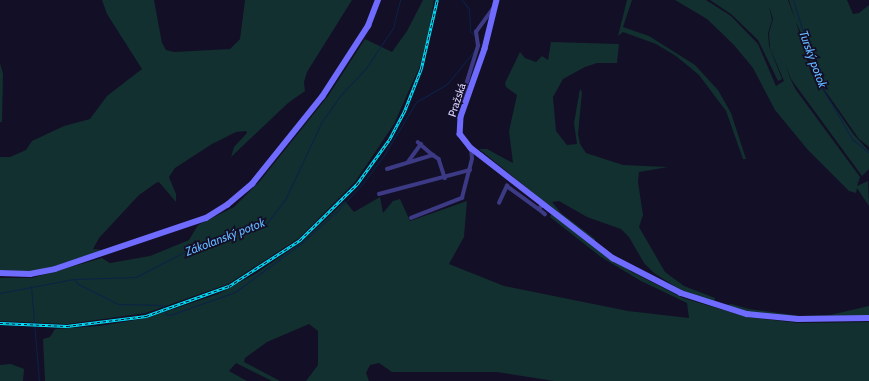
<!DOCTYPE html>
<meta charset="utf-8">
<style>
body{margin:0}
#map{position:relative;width:869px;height:381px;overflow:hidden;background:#130f26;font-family:Cabin,sans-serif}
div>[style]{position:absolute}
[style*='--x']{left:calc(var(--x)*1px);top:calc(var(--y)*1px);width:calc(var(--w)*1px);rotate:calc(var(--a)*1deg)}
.green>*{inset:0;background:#12302f}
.stream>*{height:1px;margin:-0.5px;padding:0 0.5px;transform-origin:0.5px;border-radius:0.5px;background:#0c2248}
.minor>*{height:3.5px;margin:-1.75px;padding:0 1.75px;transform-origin:1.75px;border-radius:1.75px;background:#3d3a85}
.secondary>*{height:5.5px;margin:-2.75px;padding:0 2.75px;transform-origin:2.75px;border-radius:2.75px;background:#6f6bff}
.rail>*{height:2.5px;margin-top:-1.25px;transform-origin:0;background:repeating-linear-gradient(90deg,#130f26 0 3px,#00e5ff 0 6px);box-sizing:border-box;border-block:1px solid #00e5ff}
span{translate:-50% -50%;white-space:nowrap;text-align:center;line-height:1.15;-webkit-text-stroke:3.5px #130f26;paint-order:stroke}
.street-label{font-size:11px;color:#d9d4ff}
.water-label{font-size:12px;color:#62b6ff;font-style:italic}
</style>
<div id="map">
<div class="green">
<i style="clip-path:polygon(102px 0,154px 0,162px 43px,166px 50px,174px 52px,230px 49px,240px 39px,245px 0,352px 0,307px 72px,304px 82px,305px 91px,288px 103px,231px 157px,234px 147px,247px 133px,246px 131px,236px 132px,212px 144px,175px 168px,169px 177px,176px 194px,176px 202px,159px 182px,156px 183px,139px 195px,99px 238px,93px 249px,103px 250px,37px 272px,0 270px,0 157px,10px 157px,26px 150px,32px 141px,64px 126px,90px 119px,107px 96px,142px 69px,107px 14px)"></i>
<i style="clip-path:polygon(423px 0,434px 0,429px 32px,419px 68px,394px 124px,355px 182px,299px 238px,228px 284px,146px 313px,67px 324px,0 321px,0 278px,32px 278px,102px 258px,110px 263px,150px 256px,189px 240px,198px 225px,234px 207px,260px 181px,328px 96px,365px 39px,392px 52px,407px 31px)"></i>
<i style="clip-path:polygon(627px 0,632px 0,623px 27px,649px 36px,695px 65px,718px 90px,731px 113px,746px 159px,743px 159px,726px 111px,699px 75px,676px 56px,656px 44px,623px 32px,618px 36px)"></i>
<i style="clip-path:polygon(675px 0,706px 0,731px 16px,758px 44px,776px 86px,784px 81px,770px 48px,769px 33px,773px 19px,769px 6px,772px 20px,768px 33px,769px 46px,782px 79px,778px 81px,758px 40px,731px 14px,710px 0,788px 0,795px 19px,789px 0,847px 0,853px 14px,859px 13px,869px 5px,869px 147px,859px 139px,812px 72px,809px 51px,796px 22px,811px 73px,854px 135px,869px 151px,869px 169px,862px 176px,791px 79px,785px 64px,790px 78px,796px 90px,860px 177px,857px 186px,868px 181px,869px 206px,857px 188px,856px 193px,849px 191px,808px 150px,775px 110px,753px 68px,734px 45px,707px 19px)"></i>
<i style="clip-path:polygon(551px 42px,619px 44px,617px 63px,597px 63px,585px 67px,563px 79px,553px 97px,556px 131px,567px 145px,577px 144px,574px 123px,580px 89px,582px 92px,578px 134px,580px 144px,586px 153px,623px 165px,668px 167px,639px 172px,638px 182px,643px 215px,639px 227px,665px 272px,684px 286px,715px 298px,714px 303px,679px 289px,654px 273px,644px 263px,629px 237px,621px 229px,587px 217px,559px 201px,552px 202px,561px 213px,595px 239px,595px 243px,479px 149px,487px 149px,513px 163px,509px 131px,517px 95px,506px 87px,505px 83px,520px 52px,525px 58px,536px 62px,542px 56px,548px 60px)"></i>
<i style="clip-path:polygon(0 63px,3px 74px,2px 122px,0 122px)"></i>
<i style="clip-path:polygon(380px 197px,383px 213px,393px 201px,400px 199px,410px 221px,467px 201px,464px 237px,449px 264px,504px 286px,628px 311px,689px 318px,687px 303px,641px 281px,601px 257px,550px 217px,551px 214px,630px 271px,683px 298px,747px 317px,799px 323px,869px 322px,869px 381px,554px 381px,497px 372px,392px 372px,379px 363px,370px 365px,366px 373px,369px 381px,306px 381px,318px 365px,318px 331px,309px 324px,267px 342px,245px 358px,244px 362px,280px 381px,272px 381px,236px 363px,229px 371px,247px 381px,45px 381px,43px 339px,50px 337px,55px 329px,99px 326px,147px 318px,218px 294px,255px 274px,302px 242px,345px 201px,354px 212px)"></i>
<i style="clip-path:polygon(731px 304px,749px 309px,801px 316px,830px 315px,869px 306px,869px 316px,804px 318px,750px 313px,727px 305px)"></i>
<i style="clip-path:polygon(11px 364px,24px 369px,23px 381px,0 381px,0 365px)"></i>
</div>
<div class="stream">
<i style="--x:462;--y:0;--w:11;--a:52"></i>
<i style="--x:469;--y:9;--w:22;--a:87"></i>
<i style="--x:470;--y:31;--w:7;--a:45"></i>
<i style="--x:793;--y:0;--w:88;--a:72.2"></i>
<i style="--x:820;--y:84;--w:64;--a:59.8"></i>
<i style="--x:852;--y:139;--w:22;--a:39"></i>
<i style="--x:74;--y:279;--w:6;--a:51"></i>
<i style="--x:78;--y:284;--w:45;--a:26.6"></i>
<i style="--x:118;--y:304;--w:44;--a:1.3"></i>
<i style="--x:162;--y:305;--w:10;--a:66"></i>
<i style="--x:166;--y:314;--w:4;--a:14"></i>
<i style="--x:170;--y:315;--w:69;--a:-19.5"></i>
<i style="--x:235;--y:292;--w:84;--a:-36.3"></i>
<i style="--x:303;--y:242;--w:45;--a:-42.3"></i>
<i style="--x:336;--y:212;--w:40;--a:-47"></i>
<i style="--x:363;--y:183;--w:35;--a:-53"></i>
<i style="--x:384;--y:155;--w:62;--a:-58.9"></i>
<i style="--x:416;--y:102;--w:36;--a:-30"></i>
<i style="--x:447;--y:84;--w:44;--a:-50.5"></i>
<i style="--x:31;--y:286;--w:95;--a:85.2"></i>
<i style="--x:0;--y:293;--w:75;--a:-10.7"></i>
<i style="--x:74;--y:279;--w:62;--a:-1.8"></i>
<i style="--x:136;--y:277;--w:59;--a:-27.4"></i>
<i style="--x:188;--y:250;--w:82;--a:-18.4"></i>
<i style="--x:266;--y:224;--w:31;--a:-52"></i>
<i style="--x:285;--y:200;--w:85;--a:-64.9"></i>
<i style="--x:321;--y:123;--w:32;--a:-55"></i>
<i style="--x:339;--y:97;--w:40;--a:-47"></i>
<i style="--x:366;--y:68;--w:48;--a:-56"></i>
<i style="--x:393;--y:28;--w:29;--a:-76"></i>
</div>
<div class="minor">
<i style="--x:461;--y:101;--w:58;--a:-72.8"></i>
<i style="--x:478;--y:46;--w:14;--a:-98"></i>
<i style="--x:476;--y:32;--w:31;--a:-54"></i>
<i style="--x:418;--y:142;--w:20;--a:41"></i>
<i style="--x:408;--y:162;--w:22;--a:-54"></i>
<i style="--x:387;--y:169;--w:48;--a:-16.9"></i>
<i style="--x:433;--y:155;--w:7;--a:34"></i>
<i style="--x:439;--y:159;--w:20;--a:72"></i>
<i style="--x:379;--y:194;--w:94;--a:-14.8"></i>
<i style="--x:499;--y:203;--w:19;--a:-65"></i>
<i style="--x:507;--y:186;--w:39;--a:36"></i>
<i style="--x:539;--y:209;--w:6;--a:-51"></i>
<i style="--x:539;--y:209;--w:8;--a:40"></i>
<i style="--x:411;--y:218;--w:55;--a:-21.4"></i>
<i style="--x:462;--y:198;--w:40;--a:-75.6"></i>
<i style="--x:472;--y:159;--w:11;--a:-95"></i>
</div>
<div class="secondary">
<i style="--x:497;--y:0;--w:50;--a:103.8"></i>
<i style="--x:485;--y:49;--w:72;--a:109.4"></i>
<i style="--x:461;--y:117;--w:17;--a:93"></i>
<i style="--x:460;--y:134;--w:18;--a:52"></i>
<i style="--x:471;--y:148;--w:180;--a:37.8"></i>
<i style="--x:613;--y:258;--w:76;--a:27.2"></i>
<i style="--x:681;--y:293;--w:69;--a:17.7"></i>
<i style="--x:747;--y:314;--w:51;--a:5.6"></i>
<i style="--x:798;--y:319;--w:71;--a:-0.8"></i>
<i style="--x:0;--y:273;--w:30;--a:2"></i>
<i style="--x:30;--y:274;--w:25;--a:-11"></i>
<i style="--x:55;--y:269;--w:159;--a:-18.7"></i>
<i style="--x:206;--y:218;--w:25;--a:-32"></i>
<i style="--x:227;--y:205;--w:33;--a:-40"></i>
<i style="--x:252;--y:184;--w:112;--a:-51.2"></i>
<i style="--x:322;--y:97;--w:85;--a:-57.1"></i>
<i style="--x:368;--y:26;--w:28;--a:-69"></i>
</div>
<div class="rail">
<i style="--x:0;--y:323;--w:67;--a:2.6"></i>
<i style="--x:67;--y:326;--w:80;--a:-7.2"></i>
<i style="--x:146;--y:316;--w:88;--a:-19.9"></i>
<i style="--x:229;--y:286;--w:85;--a:-32.9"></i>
<i style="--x:300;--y:240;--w:80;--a:-44.5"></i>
<i style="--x:357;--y:184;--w:54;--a:-54"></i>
<i style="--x:389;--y:140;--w:32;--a:-62"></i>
<i style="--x:404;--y:112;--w:46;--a:-68.4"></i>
<i style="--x:421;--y:69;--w:71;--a:-76.9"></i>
</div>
<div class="street-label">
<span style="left:457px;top:100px;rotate:-72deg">Pražská</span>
</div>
<div class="water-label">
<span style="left:813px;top:59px;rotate:70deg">Turský potok</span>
<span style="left:225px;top:237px;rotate:-21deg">Zákolanský potok</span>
</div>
</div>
